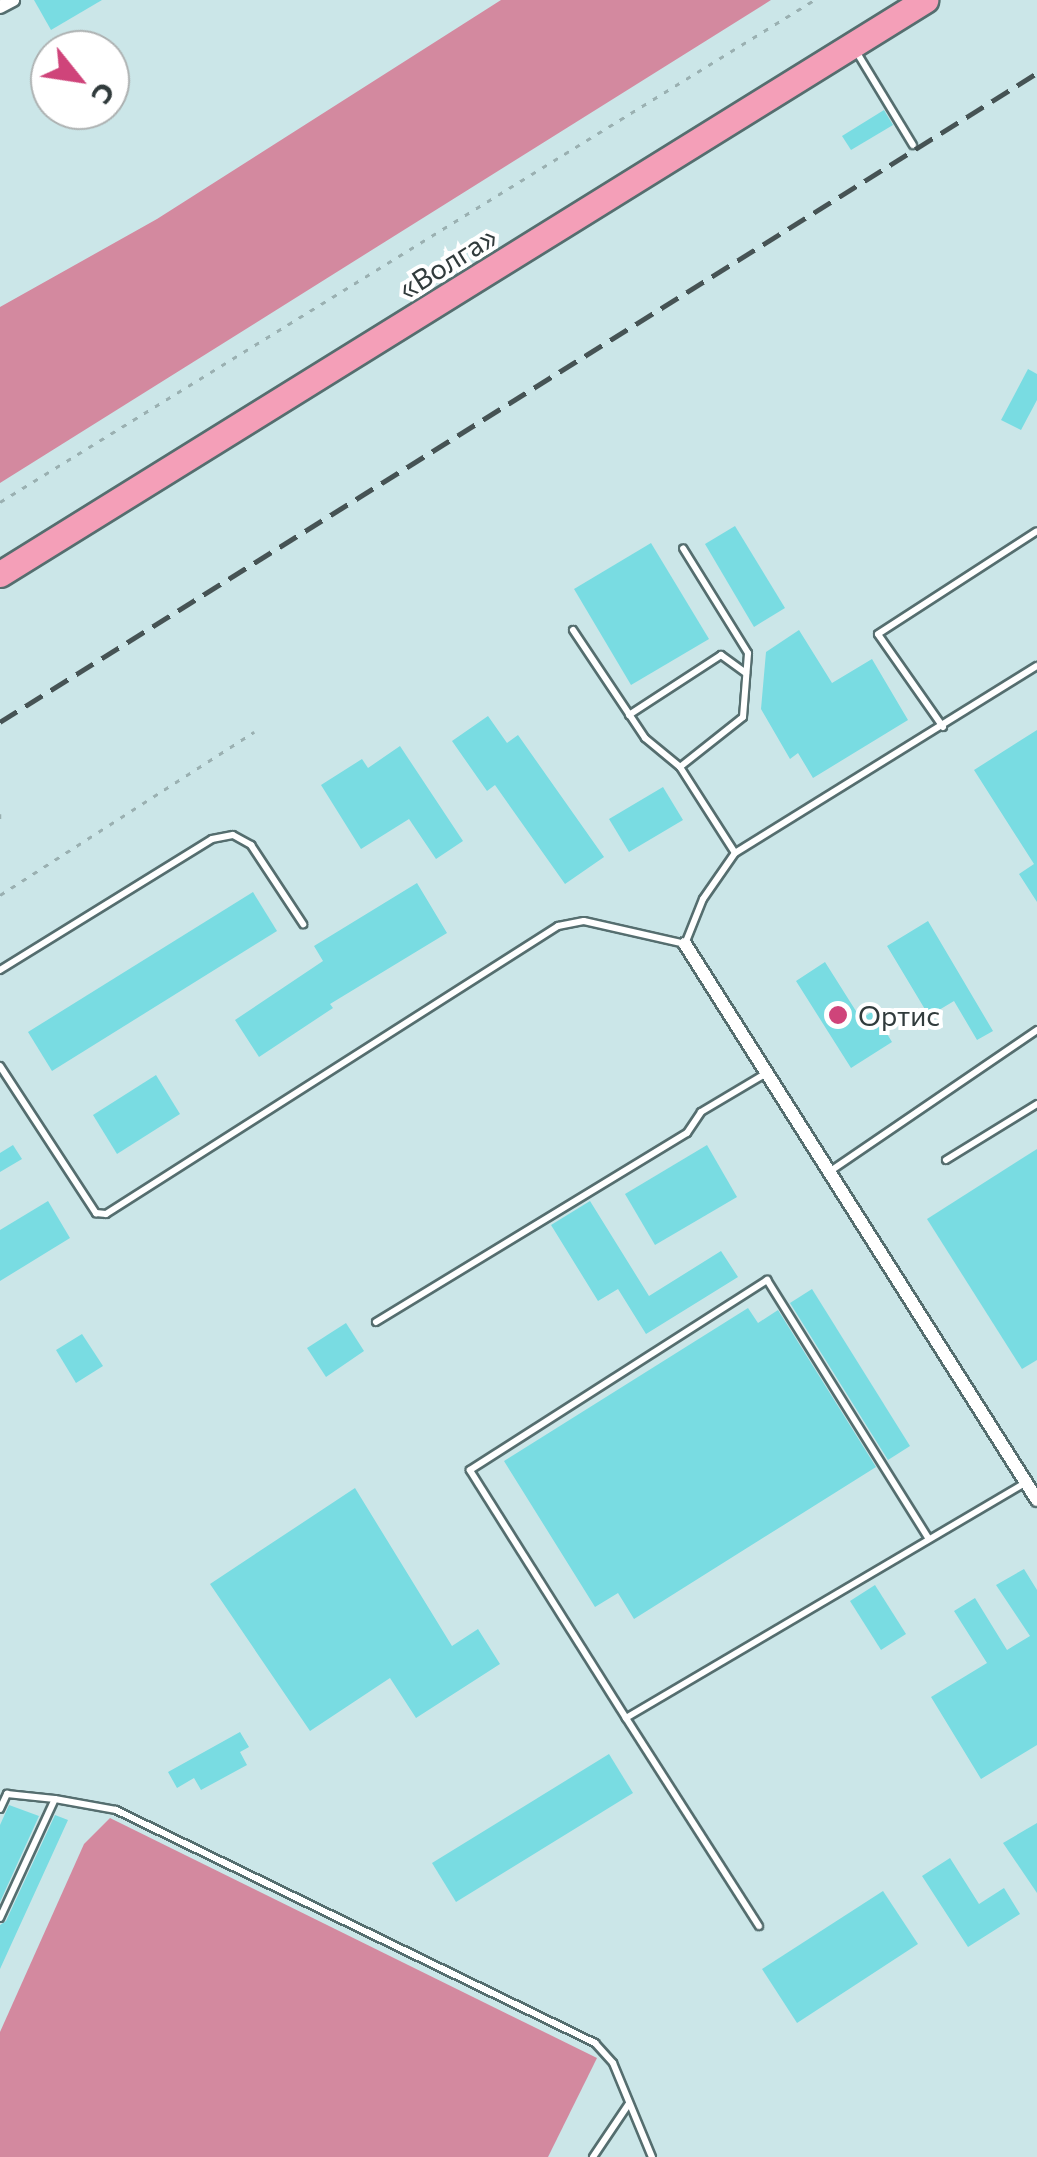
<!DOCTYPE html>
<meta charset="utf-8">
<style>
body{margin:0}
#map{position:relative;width:1037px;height:2157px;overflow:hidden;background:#cbe6e8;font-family:Commissioner,sans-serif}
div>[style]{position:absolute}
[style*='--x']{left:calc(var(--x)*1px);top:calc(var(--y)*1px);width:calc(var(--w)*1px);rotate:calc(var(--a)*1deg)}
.forest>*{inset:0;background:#d3899f}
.building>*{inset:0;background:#79dce2}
.path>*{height:2.5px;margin-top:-1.25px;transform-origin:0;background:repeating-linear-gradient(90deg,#9ab0b1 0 5px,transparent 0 13px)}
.roads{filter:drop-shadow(2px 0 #556e6f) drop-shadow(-2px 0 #556e6f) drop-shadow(0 2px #556e6f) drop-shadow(0 -2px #556e6f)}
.lane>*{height:6px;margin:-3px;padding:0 3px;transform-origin:3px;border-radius:3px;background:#fff}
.street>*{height:12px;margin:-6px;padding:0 6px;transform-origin:6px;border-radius:6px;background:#fff}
.highway>*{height:25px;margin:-12.5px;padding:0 12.5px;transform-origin:12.5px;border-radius:12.5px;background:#f49fb8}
.rail>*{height:5px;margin-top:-2.5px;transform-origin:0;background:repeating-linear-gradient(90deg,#465354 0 20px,transparent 0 30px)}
.dots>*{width:28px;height:28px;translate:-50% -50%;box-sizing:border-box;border:5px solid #fff;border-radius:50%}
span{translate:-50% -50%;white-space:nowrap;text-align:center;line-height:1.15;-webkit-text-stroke:8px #fff;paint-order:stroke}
.street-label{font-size:28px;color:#313b3c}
.poi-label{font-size:28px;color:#313b3c}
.left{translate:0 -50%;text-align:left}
.north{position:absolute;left:30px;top:30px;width:100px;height:100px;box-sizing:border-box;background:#fff;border:2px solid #adb1b1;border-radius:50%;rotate:120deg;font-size:28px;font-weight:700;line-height:40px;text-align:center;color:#313b3c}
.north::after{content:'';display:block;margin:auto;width:35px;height:45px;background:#cf447a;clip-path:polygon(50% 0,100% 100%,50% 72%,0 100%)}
</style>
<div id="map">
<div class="forest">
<i style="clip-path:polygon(501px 0,771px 0,0 483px,0 307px,157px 219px)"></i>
<i style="clip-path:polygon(110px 1818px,597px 2058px,548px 2157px,0 2157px,0 2032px,84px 1844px)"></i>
</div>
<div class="building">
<i style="clip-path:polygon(34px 0,102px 0,51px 30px)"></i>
<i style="clip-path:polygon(884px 110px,893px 125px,851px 150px,842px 136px)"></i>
<i style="clip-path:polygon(1028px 369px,1037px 374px,1037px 400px,1021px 430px,1001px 420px)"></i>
<i style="clip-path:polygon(735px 526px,785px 608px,754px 627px,705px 544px)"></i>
<i style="clip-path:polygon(651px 543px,709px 639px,631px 685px,574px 589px)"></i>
<i style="clip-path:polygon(799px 630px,832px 683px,872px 659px,908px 720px,813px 778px,798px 753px,790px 759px,761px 709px,766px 652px)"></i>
<i style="clip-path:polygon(488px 716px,507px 743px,518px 735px,604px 857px,565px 884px,495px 785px,487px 791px,452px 741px)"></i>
<i style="clip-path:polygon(1037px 730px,1037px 902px,1019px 874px,1034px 864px,974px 770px)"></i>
<i style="clip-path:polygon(400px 746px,463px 841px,436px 859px,409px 819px,361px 849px,321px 785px,362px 759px,368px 768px)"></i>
<i style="clip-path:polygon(663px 787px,683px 820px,629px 852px,609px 819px)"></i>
<i style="clip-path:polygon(417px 883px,447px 933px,330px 1004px,333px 1008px,259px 1057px,235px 1020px,323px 961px,314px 946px)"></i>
<i style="clip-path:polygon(253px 892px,277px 931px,52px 1071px,28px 1032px)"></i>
<i style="clip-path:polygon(928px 921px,993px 1031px,977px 1040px,954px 1001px,929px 1016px,887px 946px)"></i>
<i style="clip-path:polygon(825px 962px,861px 1019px,873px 1011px,892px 1042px,851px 1068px,796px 981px)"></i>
<i style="clip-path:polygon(156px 1075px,180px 1114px,117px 1154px,93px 1115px)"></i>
<i style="clip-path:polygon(13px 1145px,22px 1159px,0 1172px,0 1153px)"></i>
<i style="clip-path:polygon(707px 1145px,737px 1197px,655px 1245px,625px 1194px)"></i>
<i style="clip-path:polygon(1037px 1149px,1037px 1360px,1022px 1369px,927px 1219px)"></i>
<i style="clip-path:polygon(48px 1201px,70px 1238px,0 1281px,0 1230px)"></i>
<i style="clip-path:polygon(590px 1201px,649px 1296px,721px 1251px,738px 1277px,646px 1334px,618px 1289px,598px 1301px,551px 1225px)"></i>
<i style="clip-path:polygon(812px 1289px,910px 1446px,888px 1460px,790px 1303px)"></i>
<i style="clip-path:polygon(748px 1308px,758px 1323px,778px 1310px,876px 1467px,634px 1619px,618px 1593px,595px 1607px,504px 1461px)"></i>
<i style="clip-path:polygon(346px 1323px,364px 1351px,326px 1377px,307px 1348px)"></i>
<i style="clip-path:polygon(82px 1334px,103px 1366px,76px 1383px,56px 1350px)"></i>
<i style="clip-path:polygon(355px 1488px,452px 1646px,478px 1629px,500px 1664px,416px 1718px,390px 1678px,310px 1731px,210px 1584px)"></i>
<i style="clip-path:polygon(1024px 1569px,1037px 1590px,1037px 1745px,981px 1779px,931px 1697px,987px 1663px,954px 1611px,975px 1598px,1007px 1650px,1030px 1636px,996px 1585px)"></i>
<i style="clip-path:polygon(875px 1585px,906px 1634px,881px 1650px,850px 1601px)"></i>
<i style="clip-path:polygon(240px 1732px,249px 1747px,240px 1752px,247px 1765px,201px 1790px,194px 1778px,177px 1788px,168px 1772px)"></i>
<i style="clip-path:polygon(609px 1754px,633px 1793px,456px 1902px,432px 1863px)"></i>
<i style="clip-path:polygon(9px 1805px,39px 1816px,0 1902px,0 1825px)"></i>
<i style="clip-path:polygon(55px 1815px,68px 1820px,0 1969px,0 1925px,6px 1921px)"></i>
<i style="clip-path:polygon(1037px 1823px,1037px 1893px,1003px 1843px)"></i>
<i style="clip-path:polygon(950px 1858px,979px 1904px,1004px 1888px,1020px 1914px,968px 1947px,922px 1876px)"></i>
<i style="clip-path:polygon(883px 1891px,918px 1944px,797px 2023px,762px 1969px)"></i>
</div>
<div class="path">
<i style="--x:0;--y:502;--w:956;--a:-31.66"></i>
<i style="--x:0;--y:814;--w:8;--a:90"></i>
<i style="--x:0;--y:895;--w:302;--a:-32.7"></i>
</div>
<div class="roads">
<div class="lane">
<i style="--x:856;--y:51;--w:110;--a:58.8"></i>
<i style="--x:573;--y:630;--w:130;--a:56.3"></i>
<i style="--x:645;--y:738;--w:45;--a:39.6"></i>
<i style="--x:680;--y:767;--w:102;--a:57.4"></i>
<i style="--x:629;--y:715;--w:110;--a:-33.1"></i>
<i style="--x:721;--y:655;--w:31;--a:36"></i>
<i style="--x:943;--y:727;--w:113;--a:-125"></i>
<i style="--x:878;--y:634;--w:189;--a:-32.9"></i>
<i style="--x:680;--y:767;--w:80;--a:-38.4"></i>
<i style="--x:743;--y:717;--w:64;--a:-85.5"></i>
<i style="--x:748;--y:653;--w:123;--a:-121.8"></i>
<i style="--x:0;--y:970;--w:249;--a:-31.7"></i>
<i style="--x:212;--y:839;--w:21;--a:-11"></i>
<i style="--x:233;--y:835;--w:21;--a:29"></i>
<i style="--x:251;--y:845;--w:95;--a:56.6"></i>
<i style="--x:0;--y:1066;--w:176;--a:56.9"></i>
<i style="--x:96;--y:1213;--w:10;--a:6"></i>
<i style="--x:106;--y:1214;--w:536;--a:-32.5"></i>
<i style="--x:558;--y:926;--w:26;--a:-11"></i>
<i style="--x:584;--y:921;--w:104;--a:12.8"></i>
<i style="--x:685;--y:944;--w:48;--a:-68.2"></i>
<i style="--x:703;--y:899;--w:56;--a:-55.2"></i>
<i style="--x:735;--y:853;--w:355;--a:-31.8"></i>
<i style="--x:946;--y:1160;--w:107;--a:-31.6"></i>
<i style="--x:829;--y:1172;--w:252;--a:-34.3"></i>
<i style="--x:376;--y:1322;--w:364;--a:-31.3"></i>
<i style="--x:687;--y:1133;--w:25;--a:-56"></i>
<i style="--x:701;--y:1112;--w:74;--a:-30.7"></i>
<i style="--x:626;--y:1718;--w:293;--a:-122.2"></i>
<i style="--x:470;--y:1470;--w:353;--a:-32.6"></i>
<i style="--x:767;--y:1280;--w:305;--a:58"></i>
<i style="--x:0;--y:1809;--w:17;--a:-65"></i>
<i style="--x:7;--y:1794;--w:48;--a:5.9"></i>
<i style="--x:0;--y:1918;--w:131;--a:-65.2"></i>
<i style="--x:55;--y:1799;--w:62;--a:10.2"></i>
<i style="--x:116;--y:1810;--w:533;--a:25.94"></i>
<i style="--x:595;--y:2043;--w:27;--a:48"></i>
<i style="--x:613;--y:2063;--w:102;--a:67.5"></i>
<i style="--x:759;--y:1926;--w:247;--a:-122.6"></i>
<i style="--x:626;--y:1718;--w:463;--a:-30.5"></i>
<i style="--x:593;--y:2157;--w:63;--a:-56.1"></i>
</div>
<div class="street">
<i style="--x:0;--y:7;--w:15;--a:-28"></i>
<i style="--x:685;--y:944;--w:658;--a:57.66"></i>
</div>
<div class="highway">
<i style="--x:0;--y:574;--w:1089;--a:-31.82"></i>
</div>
</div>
<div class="rail">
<i style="--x:0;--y:722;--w:1223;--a:-32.04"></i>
</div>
<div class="dots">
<i style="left:838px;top:1015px;background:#cf447a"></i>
</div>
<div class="street-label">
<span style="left:447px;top:262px;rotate:-32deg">«Волга»</span>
</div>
<div class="poi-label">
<span class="left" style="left:858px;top:1015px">Ортис</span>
</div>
<div class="north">С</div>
</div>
